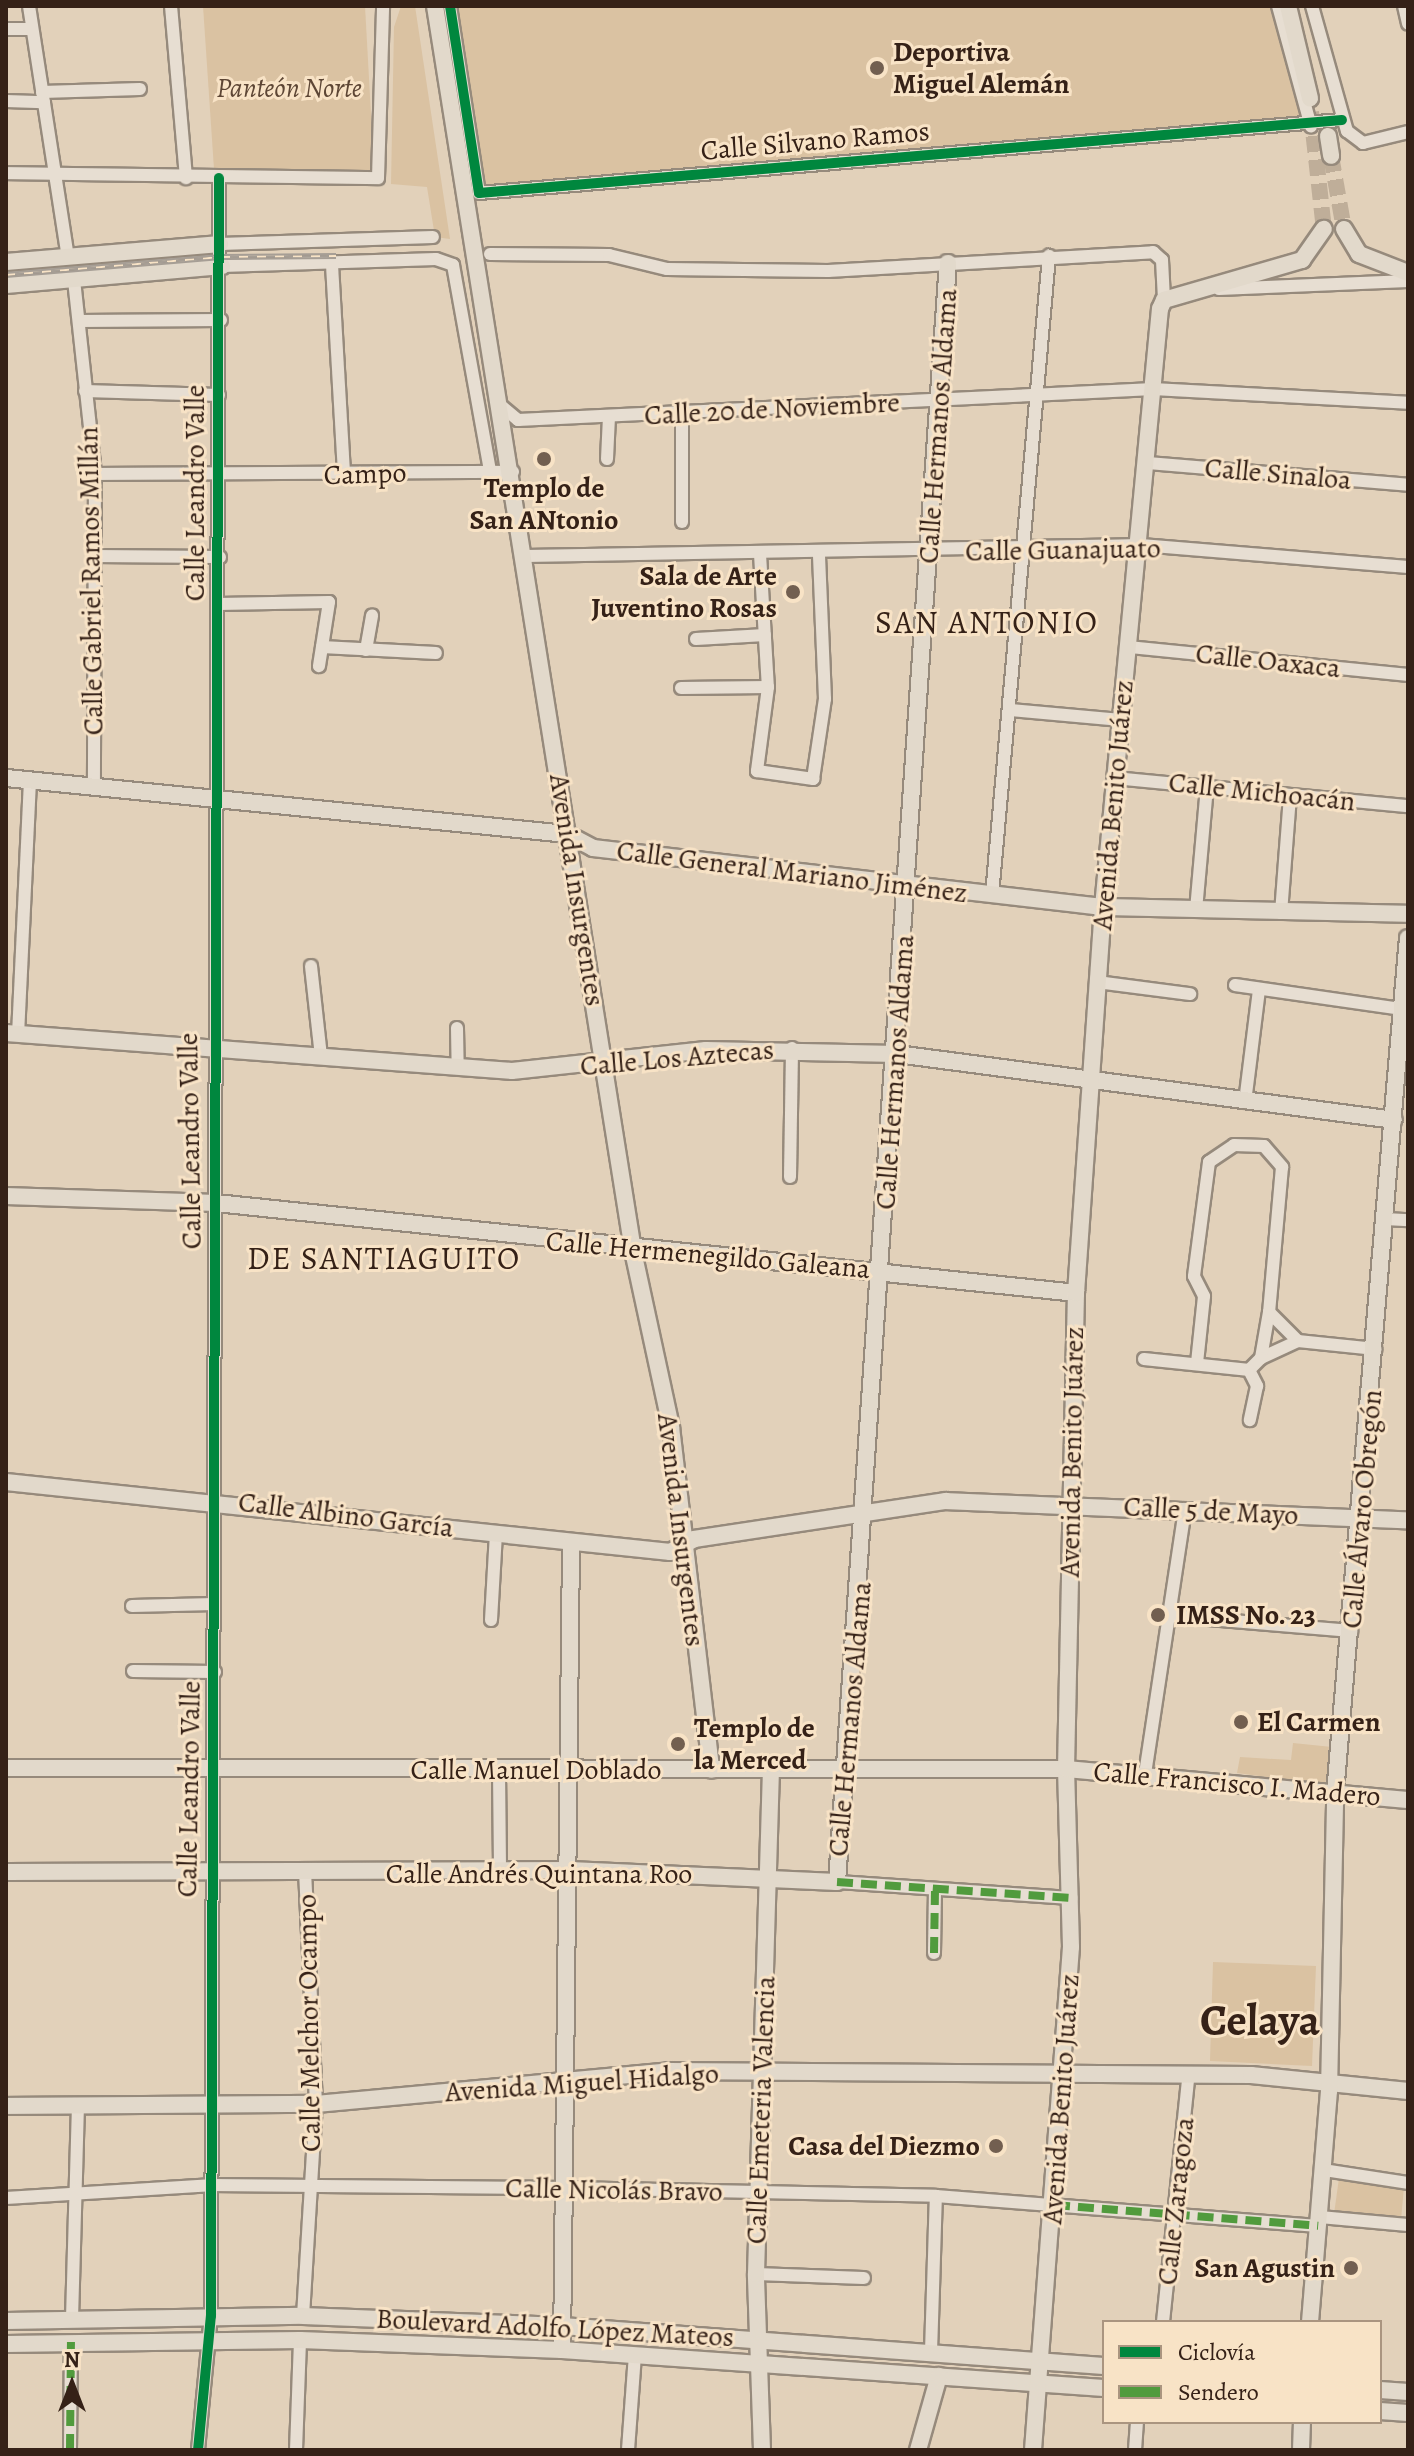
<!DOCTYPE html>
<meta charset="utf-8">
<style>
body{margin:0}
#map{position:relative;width:1414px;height:2456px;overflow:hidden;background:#e2d1ba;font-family:Alegreya,serif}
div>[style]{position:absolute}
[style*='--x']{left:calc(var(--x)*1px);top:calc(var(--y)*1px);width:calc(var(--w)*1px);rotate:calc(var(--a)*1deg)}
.green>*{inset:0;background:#dac2a2}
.major-tunnel>*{height:16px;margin-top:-8px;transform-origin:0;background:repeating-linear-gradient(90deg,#bfae99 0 16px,transparent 0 24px)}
.roads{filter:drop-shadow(2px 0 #968a7c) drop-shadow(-2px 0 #968a7c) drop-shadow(0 2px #968a7c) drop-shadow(0 -2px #968a7c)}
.minor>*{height:12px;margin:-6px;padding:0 6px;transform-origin:6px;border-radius:6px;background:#e7ded2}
.major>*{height:16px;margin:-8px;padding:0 8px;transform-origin:8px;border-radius:8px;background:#e2d9cb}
.rail>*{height:6px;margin-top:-3px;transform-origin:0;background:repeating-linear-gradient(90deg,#f8e3c6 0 9px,#a69e95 0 18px);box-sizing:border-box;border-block:2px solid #a69e95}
.quiet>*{height:8px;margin-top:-4px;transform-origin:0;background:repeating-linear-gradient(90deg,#519b3d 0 16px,transparent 0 24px)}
.cycleway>*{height:10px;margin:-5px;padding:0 5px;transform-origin:5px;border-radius:5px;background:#00873e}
.dots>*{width:22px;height:22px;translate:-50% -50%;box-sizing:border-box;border:4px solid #f8e3c6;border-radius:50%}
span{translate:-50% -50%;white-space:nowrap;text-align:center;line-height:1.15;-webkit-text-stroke:6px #f8e3c6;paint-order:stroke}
.poi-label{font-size:28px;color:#352117;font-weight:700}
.left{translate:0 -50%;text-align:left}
.right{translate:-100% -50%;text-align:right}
.park-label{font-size:28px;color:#5d4635;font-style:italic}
.street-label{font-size:28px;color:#352117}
.quarter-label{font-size:32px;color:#352117;letter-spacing:2px}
.town-label{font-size:44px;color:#352117;font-weight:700}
.frame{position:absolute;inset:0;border:8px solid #352117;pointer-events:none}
.legend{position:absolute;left:1102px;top:2320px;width:280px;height:104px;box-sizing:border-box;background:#f8e3c6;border:2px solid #aa9580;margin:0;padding:10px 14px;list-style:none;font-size:24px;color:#352117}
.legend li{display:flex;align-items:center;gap:16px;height:40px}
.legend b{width:40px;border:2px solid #aa9580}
.north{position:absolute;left:32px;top:2344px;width:80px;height:80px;-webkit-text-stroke:6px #f8e3c6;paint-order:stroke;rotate:0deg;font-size:22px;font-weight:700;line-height:32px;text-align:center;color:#352117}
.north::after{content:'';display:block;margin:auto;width:28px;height:36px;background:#352117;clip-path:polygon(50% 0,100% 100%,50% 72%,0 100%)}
</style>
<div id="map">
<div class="green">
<i style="clip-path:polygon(203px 6px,365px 6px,374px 169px,343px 177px,214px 169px)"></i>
<i style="clip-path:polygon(401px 6px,415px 6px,450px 239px,435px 237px,427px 187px,391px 184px,394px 27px)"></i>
<i style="clip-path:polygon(456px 6px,1272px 6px,1302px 120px,485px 188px)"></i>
<i style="clip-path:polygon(1293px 1743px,1332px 1747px,1325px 1785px,1237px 1773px,1240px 1757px,1291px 1760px)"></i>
<i style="clip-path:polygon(1213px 1962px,1316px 1966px,1312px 2066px,1210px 2061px)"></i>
<i style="clip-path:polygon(1339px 2178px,1404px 2187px,1401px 2220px,1334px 2214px)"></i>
</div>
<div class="major-tunnel">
<i style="--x:1311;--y:112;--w:118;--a:83.7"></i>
<i style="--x:1331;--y:156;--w:74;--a:79.9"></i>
</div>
<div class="roads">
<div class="minor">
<i style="--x:29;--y:6;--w:254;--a:81.2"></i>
<i style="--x:171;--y:6;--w:173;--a:85"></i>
<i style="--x:450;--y:6;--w:189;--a:81.2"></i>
<i style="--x:479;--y:193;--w:866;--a:-4.84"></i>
<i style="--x:1278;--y:6;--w:125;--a:74.7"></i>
<i style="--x:1312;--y:6;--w:130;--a:74.4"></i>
<i style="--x:1347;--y:131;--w:20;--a:37"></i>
<i style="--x:1363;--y:143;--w:46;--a:-13.7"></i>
<i style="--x:1404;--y:6;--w:18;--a:77"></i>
<i style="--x:6;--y:29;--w:25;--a:0"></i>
<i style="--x:42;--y:92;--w:98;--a:-1.8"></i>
<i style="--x:6;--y:101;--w:38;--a:2"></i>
<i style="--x:6;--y:173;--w:372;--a:0.8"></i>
<i style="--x:378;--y:178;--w:172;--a:-88.3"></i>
<i style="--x:220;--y:244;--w:213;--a:-1.9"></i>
<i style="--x:490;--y:254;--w:119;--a:0.5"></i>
<i style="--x:609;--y:255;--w:60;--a:13.6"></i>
<i style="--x:667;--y:269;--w:161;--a:0.7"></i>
<i style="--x:828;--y:271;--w:326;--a:-3.3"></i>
<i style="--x:1153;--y:252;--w:12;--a:42"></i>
<i style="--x:1162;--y:260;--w:40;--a:87.1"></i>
<i style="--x:332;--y:265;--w:209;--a:86.7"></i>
<i style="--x:222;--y:266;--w:214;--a:-1.9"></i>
<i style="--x:436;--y:259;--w:18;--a:19"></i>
<i style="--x:453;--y:265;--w:208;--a:79.8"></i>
<i style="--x:74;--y:280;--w:195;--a:83.8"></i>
<i style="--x:95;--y:474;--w:313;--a:90.2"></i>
<i style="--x:1219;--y:289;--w:189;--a:-2.4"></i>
<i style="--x:79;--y:321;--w:142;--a:-0.4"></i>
<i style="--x:85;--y:391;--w:134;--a:1.7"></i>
<i style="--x:499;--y:404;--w:25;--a:40"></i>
<i style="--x:518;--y:420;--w:636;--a:-2.79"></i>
<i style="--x:1153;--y:389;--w:255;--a:3.1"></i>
<i style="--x:682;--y:413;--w:109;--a:90"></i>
<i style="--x:607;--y:459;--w:43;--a:-87.3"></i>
<i style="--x:1148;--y:463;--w:261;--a:4.8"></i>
<i style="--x:95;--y:474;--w:418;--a:-0.3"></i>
<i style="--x:760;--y:554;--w:133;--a:86.6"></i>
<i style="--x:768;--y:687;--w:85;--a:97.5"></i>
<i style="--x:757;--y:771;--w:57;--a:8.1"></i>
<i style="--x:813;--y:779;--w:81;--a:-81.5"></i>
<i style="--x:825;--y:699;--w:146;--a:-92.4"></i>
<i style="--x:94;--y:556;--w:126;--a:0.5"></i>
<i style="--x:525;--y:556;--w:616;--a:-1.02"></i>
<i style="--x:1141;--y:545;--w:268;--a:4.7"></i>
<i style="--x:218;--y:604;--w:111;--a:-1"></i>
<i style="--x:329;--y:602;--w:65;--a:98.9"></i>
<i style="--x:696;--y:639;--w:69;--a:-3.3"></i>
<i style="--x:322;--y:647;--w:114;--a:3"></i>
<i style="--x:1129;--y:647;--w:280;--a:5.7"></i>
<i style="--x:366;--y:650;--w:35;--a:-80"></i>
<i style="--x:681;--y:688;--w:87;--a:-0.7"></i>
<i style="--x:1011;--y:710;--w:110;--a:5.2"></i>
<i style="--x:1115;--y:778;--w:294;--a:5.5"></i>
<i style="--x:992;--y:895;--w:642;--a:-84.9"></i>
<i style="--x:1196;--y:910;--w:123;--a:-84.9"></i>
<i style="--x:1281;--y:913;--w:118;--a:-85.6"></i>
<i style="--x:311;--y:966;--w:92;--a:83.7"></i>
<i style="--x:1097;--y:982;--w:94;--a:7.4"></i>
<i style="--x:1235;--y:985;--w:169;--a:8.2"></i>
<i style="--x:457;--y:1028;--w:39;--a:89"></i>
<i style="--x:18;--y:1035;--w:255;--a:-87.3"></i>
<i style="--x:1245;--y:1102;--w:114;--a:-82.9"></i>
<i style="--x:790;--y:1177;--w:129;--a:-89.1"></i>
<i style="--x:1386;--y:1219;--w:22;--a:3"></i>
<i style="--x:1269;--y:1312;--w:41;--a:45"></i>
<i style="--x:1261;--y:1358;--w:41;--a:-24.7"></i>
<i style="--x:1298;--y:1341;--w:78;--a:5.9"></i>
<i style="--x:1144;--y:1359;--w:106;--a:6"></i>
<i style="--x:1197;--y:1363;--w:67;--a:-84"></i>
<i style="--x:1204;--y:1296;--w:22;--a:-117"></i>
<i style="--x:1194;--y:1276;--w:115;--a:-82.5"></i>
<i style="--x:1209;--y:1162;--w:30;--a:-34"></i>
<i style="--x:1234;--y:1145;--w:30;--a:2"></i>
<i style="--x:1264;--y:1146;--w:28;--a:49"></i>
<i style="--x:1282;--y:1167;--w:146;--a:95.1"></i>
<i style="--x:1269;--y:1312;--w:47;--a:99.9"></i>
<i style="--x:1261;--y:1358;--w:17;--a:135"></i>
<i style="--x:1249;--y:1370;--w:18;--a:63"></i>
<i style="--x:1257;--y:1386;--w:35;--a:102"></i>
<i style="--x:132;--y:1606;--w:82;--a:-1.4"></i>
<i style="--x:1173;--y:1616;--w:179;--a:4.8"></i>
<i style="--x:491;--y:1620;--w:87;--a:-86.7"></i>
<i style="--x:133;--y:1671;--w:82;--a:0.7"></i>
<i style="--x:499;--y:1771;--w:101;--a:89.4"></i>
<i style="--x:1145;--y:1774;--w:268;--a:-81.4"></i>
<i style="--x:837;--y:1882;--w:235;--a:3.9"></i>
<i style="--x:934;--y:1953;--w:62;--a:-89.1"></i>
<i style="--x:1324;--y:2170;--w:85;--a:8.8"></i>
<i style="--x:6;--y:2198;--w:204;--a:-3.6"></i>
<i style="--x:210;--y:2185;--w:357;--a:0.5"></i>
<i style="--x:567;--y:2188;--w:369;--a:1.2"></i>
<i style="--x:936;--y:2196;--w:383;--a:4.5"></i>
<i style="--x:1320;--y:2217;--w:88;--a:5.2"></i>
<i style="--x:756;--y:2274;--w:108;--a:2.1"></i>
<i style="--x:303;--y:2316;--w:212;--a:-86.5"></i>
<i style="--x:316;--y:2104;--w:230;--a:-92.7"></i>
<i style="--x:72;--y:2319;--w:214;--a:-88.4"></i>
<i style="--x:1163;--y:2322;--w:243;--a:-84.1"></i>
<i style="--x:931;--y:2352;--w:156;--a:-88.2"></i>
<i style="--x:70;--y:2450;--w:108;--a:-89.5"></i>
<i style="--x:198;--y:2450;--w:135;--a:-84.5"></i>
<i style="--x:211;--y:2316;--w:2138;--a:-89.79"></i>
<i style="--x:296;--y:2450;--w:110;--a:-87.9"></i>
<i style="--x:628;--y:2450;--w:96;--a:-85.8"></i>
<i style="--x:1135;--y:2450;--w:28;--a:-86"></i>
</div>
<div class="major">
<i style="--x:435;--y:6;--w:1261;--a:80.96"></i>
<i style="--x:633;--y:1251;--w:180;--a:77.8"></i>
<i style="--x:671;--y:1427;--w:345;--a:83.3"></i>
<i style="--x:1288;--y:6;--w:95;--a:76.6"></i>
<i style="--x:1328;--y:136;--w:20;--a:81"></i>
<i style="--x:1344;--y:229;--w:29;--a:59"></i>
<i style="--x:1359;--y:254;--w:53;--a:21.2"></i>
<i style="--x:6;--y:262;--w:215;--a:-4.8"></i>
<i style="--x:6;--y:285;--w:217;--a:-5"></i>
<i style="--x:6;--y:778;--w:564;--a:5.7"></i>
<i style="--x:567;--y:834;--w:30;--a:28"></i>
<i style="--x:593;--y:848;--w:513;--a:6.6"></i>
<i style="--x:1103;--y:907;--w:305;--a:1.3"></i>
<i style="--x:6;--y:1033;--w:507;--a:4.29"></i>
<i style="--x:512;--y:1071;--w:195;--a:-6.2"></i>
<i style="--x:706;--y:1050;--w:191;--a:1.2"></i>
<i style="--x:897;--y:1054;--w:501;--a:7.56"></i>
<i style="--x:6;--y:1196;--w:210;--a:1.9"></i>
<i style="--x:216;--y:1203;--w:865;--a:5.97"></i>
<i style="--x:6;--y:1482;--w:668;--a:6.02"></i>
<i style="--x:670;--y:1552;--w:27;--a:-28"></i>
<i style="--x:694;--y:1539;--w:255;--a:-8.6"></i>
<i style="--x:946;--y:1501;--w:462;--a:2.4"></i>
<i style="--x:6;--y:1768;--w:1060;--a:0.05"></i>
<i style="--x:1066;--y:1769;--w:343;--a:5.2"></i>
<i style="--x:6;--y:1872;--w:564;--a:-0.2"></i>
<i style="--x:570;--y:1870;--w:267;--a:2.6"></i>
<i style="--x:837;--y:1882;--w:1623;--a:-86.08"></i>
<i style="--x:6;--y:2106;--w:310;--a:-0.4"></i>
<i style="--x:316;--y:2104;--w:355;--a:-5.3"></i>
<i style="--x:669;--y:2071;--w:582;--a:0.39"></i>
<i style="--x:1251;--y:2075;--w:158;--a:5.8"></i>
<i style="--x:6;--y:2321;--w:297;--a:-1"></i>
<i style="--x:303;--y:2316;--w:259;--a:2.2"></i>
<i style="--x:562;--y:2326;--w:543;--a:4.22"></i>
<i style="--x:1310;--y:2322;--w:232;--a:-85.3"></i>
<i style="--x:1329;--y:2091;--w:297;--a:-88.8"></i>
<i style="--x:1335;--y:1794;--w:859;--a:-85.13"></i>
<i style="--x:6;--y:2344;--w:294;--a:-0.8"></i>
<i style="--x:300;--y:2340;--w:262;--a:2.2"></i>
<i style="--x:562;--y:2350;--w:543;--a:4.01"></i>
<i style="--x:562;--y:2350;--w:808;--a:-89.36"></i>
<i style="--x:1380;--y:2390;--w:28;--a:4"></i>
<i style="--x:1380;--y:2411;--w:28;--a:4"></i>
<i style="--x:762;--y:2450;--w:176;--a:-92"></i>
<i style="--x:756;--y:2274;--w:504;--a:-88.3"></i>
<i style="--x:918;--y:2450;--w:77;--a:-74.2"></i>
<i style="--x:1033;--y:2450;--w:504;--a:-85.68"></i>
<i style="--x:1071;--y:1947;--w:178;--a:-91.6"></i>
<i style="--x:1066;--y:1769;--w:476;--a:-88.8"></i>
<i style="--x:1076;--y:1293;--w:387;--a:-86"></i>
<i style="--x:1103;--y:907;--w:601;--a:-84.56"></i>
<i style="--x:1160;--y:309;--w:10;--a:-66"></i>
<i style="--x:1164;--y:300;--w:144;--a:-16.2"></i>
<i style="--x:1302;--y:260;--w:38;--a:-55"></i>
<i style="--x:1301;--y:2450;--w:28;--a:-88"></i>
</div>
</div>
<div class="rail">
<i style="--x:6;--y:275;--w:216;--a:-4.8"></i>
<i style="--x:221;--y:257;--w:115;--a:-0.5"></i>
</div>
<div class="quiet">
<i style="--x:837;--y:1882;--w:235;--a:3.9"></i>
<i style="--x:934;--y:1953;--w:62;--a:-89.1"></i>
<i style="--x:1054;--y:2205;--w:265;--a:4.5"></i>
<i style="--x:70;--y:2450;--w:108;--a:-89.5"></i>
</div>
<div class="cycleway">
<i style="--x:450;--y:6;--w:189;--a:81.2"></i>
<i style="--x:479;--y:193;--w:866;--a:-4.84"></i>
<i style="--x:198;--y:2450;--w:135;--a:-84.5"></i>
<i style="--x:211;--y:2316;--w:2138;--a:-89.79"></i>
</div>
<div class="dots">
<i style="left:877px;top:68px;background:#725f50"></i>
<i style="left:544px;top:459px;background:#725f50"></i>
<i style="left:793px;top:592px;background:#725f50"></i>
<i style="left:1158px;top:1615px;background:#725f50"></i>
<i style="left:1241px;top:1722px;background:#725f50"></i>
<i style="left:678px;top:1744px;background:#725f50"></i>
<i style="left:996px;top:2146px;background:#725f50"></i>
<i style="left:1351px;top:2268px;background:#725f50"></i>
</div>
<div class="poi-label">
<span class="left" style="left:893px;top:68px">Deportiva<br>Miguel Alemán</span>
<span style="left:544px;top:504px">Templo de<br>San ANtonio</span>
<span class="right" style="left:777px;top:592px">Sala de Arte<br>Juventino Rosas</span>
<span class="left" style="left:1176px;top:1615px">IMSS No. 23</span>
<span class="left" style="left:1257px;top:1722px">El Carmen</span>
<span class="left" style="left:694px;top:1744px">Templo de<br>la Merced</span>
<span class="right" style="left:980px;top:2146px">Casa del Diezmo</span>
<span class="right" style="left:1335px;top:2268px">San Agustin</span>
</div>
<div class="park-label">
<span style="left:289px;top:88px">Panteón Norte</span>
</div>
<div class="street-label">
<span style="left:815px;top:141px;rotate:-5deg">Calle Silvano Ramos</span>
<span style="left:772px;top:409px;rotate:-3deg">Calle 20 de Noviembre</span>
<span style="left:938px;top:426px;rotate:-86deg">Calle Hermanos Aldama</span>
<span style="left:365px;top:474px;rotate:-2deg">Campo</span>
<span style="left:1278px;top:474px;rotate:5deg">Calle Sinaloa</span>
<span style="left:195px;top:493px;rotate:-90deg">Calle Leandro Valle</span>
<span style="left:1063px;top:550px;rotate:-1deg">Calle Guanajuato</span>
<span style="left:91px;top:581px;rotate:-91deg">Calle Gabriel Ramos Millán</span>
<span style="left:1268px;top:661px;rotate:6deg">Calle Oaxaca</span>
<span style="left:1262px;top:792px;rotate:6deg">Calle Michoacán</span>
<span style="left:1113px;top:805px;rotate:-85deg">Avenida Benito Juárez</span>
<span style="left:792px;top:872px;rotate:7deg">Calle General Mariano Jiménez</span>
<span style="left:577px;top:890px;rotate:81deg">Avenida Insurgentes</span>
<span style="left:677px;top:1058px;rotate:-5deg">Calle Los Aztecas</span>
<span style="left:895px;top:1072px;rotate:-86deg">Calle Hermanos Aldama</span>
<span style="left:190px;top:1141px;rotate:-91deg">Calle Leandro Valle</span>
<span style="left:708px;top:1255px;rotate:5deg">Calle Hermenegildo Galeana</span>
<span style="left:1072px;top:1452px;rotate:-89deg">Avenida Benito Juárez</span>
<span style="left:1362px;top:1509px;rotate:-85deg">Calle Álvaro Obregón</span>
<span style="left:1211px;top:1511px;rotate:3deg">Calle 5 de Mayo</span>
<span style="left:346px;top:1515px;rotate:7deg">Calle Albino García</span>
<span style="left:681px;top:1530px;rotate:83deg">Avenida Insurgentes</span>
<span style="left:850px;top:1719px;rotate:-85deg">Calle Hermanos Aldama</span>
<span style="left:536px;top:1770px">Calle Manuel Doblado</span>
<span style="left:1237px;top:1784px;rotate:5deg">Calle Francisco I. Madero</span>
<span style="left:189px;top:1789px;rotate:-89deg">Calle Leandro Valle</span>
<span style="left:539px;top:1874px">Calle Andrés Quintana Roo</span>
<span style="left:309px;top:2023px;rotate:-91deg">Calle Melchor Ocampo</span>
<span style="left:582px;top:2083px;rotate:-4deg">Avenida Miguel Hidalgo</span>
<span style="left:1061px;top:2099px;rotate:-86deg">Avenida Benito Juárez</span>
<span style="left:761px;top:2110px;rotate:-88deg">Calle Emeteria Valencia</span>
<span style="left:614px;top:2190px;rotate:1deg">Calle Nicolás Bravo</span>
<span style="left:1176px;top:2201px;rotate:-84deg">Calle Zaragoza</span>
<span style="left:555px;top:2328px;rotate:3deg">Boulevard Adolfo López Mateos</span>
</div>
<div class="quarter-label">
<span style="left:987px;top:622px">SAN ANTONIO</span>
<span style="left:384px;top:1258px">DE SANTIAGUITO</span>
</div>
<div class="town-label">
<span style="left:1260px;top:2020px">Celaya</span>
</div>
<div class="frame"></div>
<ul class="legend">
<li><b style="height:10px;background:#00873e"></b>Ciclovía</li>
<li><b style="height:10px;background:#519b3d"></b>Sendero</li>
</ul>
<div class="north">N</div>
</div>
